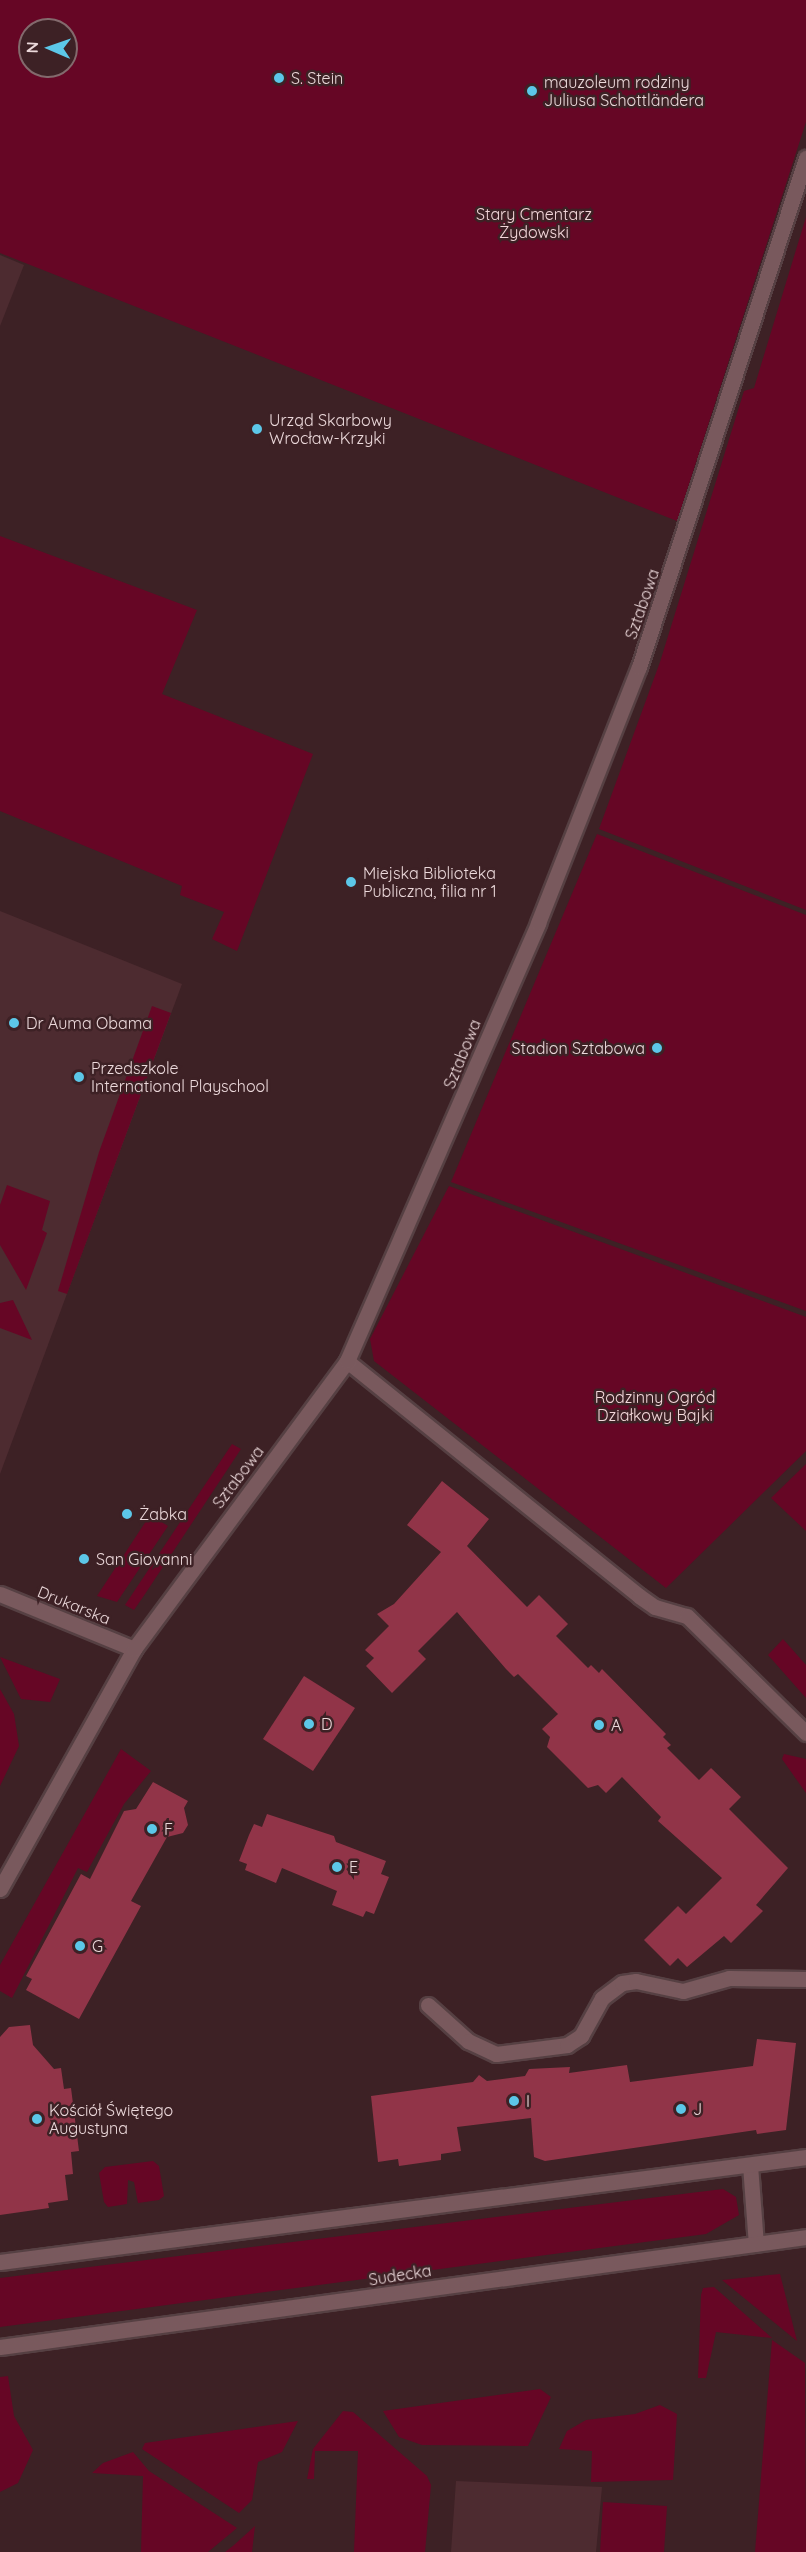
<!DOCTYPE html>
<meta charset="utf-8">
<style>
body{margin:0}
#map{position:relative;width:806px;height:2552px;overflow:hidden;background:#3d2125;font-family:Quicksand,sans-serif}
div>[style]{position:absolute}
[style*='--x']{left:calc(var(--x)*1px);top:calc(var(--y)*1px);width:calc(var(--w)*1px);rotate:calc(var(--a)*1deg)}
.built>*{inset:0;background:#4d2b30}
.green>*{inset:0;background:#660625}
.building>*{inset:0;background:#913448}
.roads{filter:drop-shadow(2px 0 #564043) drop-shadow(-2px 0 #564043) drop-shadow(0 2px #564043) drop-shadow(0 -2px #564043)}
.minor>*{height:15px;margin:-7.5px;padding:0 7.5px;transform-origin:7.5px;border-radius:7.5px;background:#79595d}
.tertiary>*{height:15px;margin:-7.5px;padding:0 7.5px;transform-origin:7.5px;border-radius:7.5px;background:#79595d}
.dots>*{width:16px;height:16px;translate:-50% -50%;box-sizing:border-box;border:3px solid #3d2125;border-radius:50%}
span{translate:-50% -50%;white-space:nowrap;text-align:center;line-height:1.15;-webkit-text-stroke:5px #3d2125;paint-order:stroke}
.poi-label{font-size:16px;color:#ebd8da}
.left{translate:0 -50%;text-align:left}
.right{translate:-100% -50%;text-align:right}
.park-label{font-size:16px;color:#f3d7da}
.street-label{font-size:16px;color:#ebd8da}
.north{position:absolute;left:18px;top:18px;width:60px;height:60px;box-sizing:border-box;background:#3d2125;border:2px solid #836a6d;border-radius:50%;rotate:272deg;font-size:16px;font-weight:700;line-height:24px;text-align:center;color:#ebd8da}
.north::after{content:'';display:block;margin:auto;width:21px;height:27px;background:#5cc7e8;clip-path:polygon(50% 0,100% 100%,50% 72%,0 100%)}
</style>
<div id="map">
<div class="built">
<i style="clip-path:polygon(0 255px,24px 265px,0 326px)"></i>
<i style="clip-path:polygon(0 911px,182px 984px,0 1474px)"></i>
<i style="clip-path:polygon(456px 2481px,602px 2487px,596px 2552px,451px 2552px)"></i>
</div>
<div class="green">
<i style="clip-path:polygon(evenodd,0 0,806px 0,806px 122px,677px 521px,0 253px,0 0,30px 30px,66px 30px,66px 66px,30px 66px,30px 30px)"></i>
<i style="clip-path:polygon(806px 217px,806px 910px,599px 829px,660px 662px,744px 391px,754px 388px)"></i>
<i style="clip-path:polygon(0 536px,197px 610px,162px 694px,313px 754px,237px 951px,212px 939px,224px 912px,180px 895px,182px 886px,0 811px)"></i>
<i style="clip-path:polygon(597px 834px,806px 915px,806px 1311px,451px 1182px)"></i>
<i style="clip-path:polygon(152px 1006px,171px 1013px,67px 1294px,58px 1291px,99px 1152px)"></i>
<i style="clip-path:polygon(7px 1185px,50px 1201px,42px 1230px,47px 1233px,26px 1290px,0 1245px,0 1205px)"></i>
<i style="clip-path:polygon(449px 1186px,806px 1317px,806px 1451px,666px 1588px,374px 1361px,370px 1339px)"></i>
<i style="clip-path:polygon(13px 1300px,32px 1340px,0 1328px,0 1303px)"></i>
<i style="clip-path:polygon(232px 1444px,241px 1449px,145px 1594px,134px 1610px,125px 1605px)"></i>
<i style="clip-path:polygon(806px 1464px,806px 1531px,771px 1498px)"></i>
<i style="clip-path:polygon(150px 1515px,168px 1526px,117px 1602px,97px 1596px)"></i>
<i style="clip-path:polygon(783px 1639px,806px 1665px,806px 1698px,768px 1655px)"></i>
<i style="clip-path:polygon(0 1657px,60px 1679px,50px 1702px,21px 1699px)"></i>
<i style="clip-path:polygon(0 1689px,14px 1714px,19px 1746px,0 1786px)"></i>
<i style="clip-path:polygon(121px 1749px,151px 1771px,124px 1804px,87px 1872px,78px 1868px,12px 1998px,0 1991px,0 1965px)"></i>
<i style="clip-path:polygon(784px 1754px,806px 1759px,806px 1793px,782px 1759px)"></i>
<i style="clip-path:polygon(153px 2161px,159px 2166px,164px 2196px,159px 2200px,138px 2203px,134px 2182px,128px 2180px,127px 2204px,108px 2207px,104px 2202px,99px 2173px,105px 2167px)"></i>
<i style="clip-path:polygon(723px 2189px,736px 2197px,739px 2215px,706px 2234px,0 2327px,0 2278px)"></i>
<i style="clip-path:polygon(780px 2274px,797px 2341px,722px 2280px)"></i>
<i style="clip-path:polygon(714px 2287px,772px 2338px,716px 2332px,706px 2378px,698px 2378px,701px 2295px,703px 2288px)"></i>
<i style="clip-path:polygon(772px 2340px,805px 2363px,806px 2552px,755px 2552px)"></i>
<i style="clip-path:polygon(8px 2376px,14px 2416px,33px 2450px,18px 2483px,0 2492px,0 2377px)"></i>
<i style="clip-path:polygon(540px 2389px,551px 2397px,528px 2446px,422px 2445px,399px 2437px,383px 2411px)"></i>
<i style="clip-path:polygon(660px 2405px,677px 2414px,673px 2480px,591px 2482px,592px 2451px,559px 2449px,567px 2431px,586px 2420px,635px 2414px)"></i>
<i style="clip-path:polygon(343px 2411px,353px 2412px,427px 2476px,431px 2485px,425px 2552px,354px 2552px,358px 2451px,315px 2451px,314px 2479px,307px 2479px,313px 2449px)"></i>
<i style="clip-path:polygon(298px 2421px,282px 2452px,258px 2462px,252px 2500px,239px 2513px,142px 2449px,145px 2443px)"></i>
<i style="clip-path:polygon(133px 2452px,149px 2471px,237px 2528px,208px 2552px,141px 2552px,143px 2476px,92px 2473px,103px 2463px)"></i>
<i style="clip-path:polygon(603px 2502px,667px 2506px,664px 2552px,600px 2552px)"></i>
<i style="clip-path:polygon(255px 2526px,252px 2552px,225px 2552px,234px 2545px)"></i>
</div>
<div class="building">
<i style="clip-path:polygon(442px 1481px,489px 1519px,467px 1546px,527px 1607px,539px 1595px,568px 1624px,556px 1636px,588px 1668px,591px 1665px,599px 1673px,602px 1669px,666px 1734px,663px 1737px,671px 1745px,667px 1748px,699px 1780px,711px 1768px,741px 1797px,729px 1809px,788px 1868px,756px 1905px,763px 1911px,731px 1943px,724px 1936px,687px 1967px,678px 1958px,670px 1966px,644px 1940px,678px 1906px,686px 1914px,722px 1878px,658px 1821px,661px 1817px,622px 1777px,606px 1793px,598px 1785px,588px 1788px,547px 1747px,550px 1737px,542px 1729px,558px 1714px,518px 1674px,514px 1677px,506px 1669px,457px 1612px,418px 1651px,426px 1659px,392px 1693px,366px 1666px,374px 1658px,365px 1650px,389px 1626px,377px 1614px,394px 1604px,441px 1552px,407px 1525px)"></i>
<i style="clip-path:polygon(304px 1676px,355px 1708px,313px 1771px,263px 1739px)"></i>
<i style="clip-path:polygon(153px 1782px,188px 1801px,184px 1808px,188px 1825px,183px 1833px,167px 1837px,131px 1901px,141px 1906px,79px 2019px,26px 1990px,32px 1979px,26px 1976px,81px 1874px,90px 1879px,124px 1811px,136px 1809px)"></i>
<i style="clip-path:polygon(267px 1814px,334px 1836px,336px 1842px,386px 1861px,381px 1874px,389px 1877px,374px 1914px,366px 1911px,363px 1917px,332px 1905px,337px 1891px,282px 1868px,276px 1883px,245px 1870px,247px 1864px,239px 1861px,249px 1835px,254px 1824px,262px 1827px)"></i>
<i style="clip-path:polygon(30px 2025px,33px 2045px,54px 2069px,61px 2068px,64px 2089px,71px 2088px,79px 2151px,71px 2152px,73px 2174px,65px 2175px,68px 2200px,48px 2203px,49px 2208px,0 2215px,0 2037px,9px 2027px)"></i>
<i style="clip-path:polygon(757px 2039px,796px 2043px,786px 2130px,757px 2134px,756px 2130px,545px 2161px,534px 2157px,531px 2118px,457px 2127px,461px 2151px,441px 2154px,441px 2160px,399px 2166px,398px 2159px,378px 2162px,371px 2096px,473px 2082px,479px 2075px,487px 2081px,525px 2076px,529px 2069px,570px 2067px,569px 2073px,627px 2065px,630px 2082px,753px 2066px)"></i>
</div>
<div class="roads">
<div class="minor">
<i style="--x:347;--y:1361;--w:375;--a:38.8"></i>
<i style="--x:639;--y:1596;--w:19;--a:35"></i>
<i style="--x:655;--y:1607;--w:33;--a:16"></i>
<i style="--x:687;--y:1616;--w:167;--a:44.5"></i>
<i style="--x:0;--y:1594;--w:145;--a:22.3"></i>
<i style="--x:0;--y:1889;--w:275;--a:-60.8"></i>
<i style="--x:134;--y:1649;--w:358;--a:-53.5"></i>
<i style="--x:347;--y:1361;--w:478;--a:-66.4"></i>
<i style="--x:538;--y:923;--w:275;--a:-68.5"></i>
<i style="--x:639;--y:667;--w:536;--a:-71.84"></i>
<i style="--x:428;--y:2005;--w:54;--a:42"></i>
<i style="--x:468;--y:2041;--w:31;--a:25"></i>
<i style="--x:496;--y:2054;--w:72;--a:-7.2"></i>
<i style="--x:567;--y:2045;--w:17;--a:-33"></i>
<i style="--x:581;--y:2036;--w:43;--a:-61.1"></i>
<i style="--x:602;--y:1998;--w:25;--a:-37"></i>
<i style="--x:622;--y:1983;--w:14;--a:-8"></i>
<i style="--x:636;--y:1981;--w:48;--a:12"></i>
<i style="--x:683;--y:1991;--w:48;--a:-15.8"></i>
<i style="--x:729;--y:1978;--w:77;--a:0.7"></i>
</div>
<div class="tertiary">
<i style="--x:750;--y:2165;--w:79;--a:85.7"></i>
<i style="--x:0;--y:2262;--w:813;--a:-7.42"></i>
<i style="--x:0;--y:2347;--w:813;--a:-7.77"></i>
</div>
</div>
<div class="dots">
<i style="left:279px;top:78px;background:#5cc7e8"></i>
<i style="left:532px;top:91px;background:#5cc7e8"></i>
<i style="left:257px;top:429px;background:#5cc7e8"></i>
<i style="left:351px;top:882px;background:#5cc7e8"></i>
<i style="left:14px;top:1023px;background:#5cc7e8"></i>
<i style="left:657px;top:1048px;background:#5cc7e8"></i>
<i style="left:79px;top:1077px;background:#5cc7e8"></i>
<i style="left:127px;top:1514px;background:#5cc7e8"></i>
<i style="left:84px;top:1559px;background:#5cc7e8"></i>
<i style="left:309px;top:1724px;background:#5cc7e8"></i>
<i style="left:599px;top:1725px;background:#5cc7e8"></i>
<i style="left:152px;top:1829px;background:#5cc7e8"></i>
<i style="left:337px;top:1867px;background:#5cc7e8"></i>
<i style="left:80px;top:1946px;background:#5cc7e8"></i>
<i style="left:514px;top:2101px;background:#5cc7e8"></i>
<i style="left:681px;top:2109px;background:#5cc7e8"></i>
<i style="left:37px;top:2119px;background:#5cc7e8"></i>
</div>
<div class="poi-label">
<span class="left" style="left:291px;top:78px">S. Stein</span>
<span class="left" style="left:544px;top:91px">mauzoleum rodziny<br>Juliusa Schottländera</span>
<span class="left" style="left:269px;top:429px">Urząd Skarbowy<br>Wrocław-Krzyki</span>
<span class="left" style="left:363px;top:882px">Miejska Biblioteka<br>Publiczna, filia nr 1</span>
<span class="left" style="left:26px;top:1023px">Dr Auma Obama</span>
<span class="right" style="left:645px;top:1048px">Stadion Sztabowa</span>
<span class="left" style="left:91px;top:1077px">Przedszkole<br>International Playschool</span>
<span class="left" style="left:139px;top:1514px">Żabka</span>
<span class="left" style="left:96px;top:1559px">San Giovanni</span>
<span class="left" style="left:321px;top:1724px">D</span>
<span class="left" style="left:611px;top:1725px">A</span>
<span class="left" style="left:164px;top:1829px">F</span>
<span class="left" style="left:349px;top:1867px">E</span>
<span class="left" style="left:92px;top:1946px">G</span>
<span class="left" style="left:526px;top:2101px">I</span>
<span class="left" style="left:693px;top:2109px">J</span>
<span class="left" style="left:49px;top:2119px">Kościół Świętego<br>Augustyna</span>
</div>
<div class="park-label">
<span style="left:534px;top:223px">Stary Cmentarz<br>Żydowski</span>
<span style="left:655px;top:1406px">Rodzinny Ogród<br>Działkowy Bajki</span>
</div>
<div class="street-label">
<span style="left:642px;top:604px;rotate:-71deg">Sztabowa</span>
<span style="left:462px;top:1054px;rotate:-68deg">Sztabowa</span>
<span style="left:238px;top:1477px;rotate:-53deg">Sztabowa</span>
<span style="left:74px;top:1605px;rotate:22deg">Drukarska</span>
<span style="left:400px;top:2275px;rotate:-9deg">Sudecka</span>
</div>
<div class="north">N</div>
</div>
